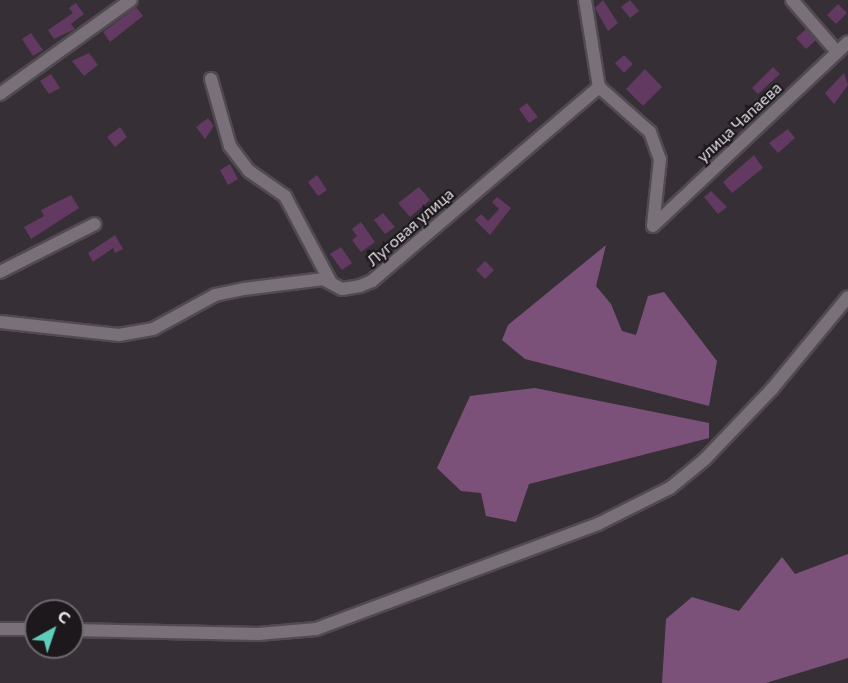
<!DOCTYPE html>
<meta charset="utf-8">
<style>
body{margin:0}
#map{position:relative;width:848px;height:683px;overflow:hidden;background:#372f36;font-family:Commissioner,sans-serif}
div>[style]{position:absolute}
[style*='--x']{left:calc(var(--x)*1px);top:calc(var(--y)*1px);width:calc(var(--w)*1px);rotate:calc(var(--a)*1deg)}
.forest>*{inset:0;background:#7c5179}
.building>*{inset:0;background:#623960}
.roads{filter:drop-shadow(2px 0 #514b51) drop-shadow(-2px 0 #514b51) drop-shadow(0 2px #514b51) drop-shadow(0 -2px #514b51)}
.minor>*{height:12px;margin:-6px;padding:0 6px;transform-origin:6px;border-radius:6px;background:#7a7079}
span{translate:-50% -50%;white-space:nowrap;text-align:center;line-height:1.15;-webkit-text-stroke:4.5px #1c181c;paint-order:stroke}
.street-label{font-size:16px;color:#e4dfe4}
.north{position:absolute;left:24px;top:599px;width:60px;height:60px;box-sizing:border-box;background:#1c181c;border:2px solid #6c686c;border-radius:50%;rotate:40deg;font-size:16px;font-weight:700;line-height:24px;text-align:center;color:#e4dfe4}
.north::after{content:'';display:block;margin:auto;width:21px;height:27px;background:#5eceb8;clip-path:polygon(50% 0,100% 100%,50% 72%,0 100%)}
</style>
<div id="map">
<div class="forest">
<i style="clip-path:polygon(606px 245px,596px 286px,611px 304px,622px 331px,636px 335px,648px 296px,664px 292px,717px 361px,709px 406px,525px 359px,502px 340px,508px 325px)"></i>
<i style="clip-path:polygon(535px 388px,709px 423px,709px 438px,529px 484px,516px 522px,486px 516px,481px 493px,461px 491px,437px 468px,470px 396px)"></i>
<i style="clip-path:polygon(848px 554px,848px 658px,766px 683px,662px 683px,666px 619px,692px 597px,739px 611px,782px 557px,795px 574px)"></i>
</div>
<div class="building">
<i style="clip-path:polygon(603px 0,618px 23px,608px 31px,595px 8px)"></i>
<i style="clip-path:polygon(630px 0,639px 11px,630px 18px,621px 7px)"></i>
<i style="clip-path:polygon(76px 3px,84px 14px,71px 24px,75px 29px,54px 39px,48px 30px,73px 13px,69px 8px)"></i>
<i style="clip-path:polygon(838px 4px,847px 13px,836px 24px,827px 15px)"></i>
<i style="clip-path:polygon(136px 7px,143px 16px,110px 42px,103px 32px)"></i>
<i style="clip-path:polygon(806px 29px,816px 40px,806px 49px,796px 38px)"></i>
<i style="clip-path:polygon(31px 33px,43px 50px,33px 56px,22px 39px)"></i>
<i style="clip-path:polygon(89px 53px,98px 65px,84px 76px,72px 61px)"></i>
<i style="clip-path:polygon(624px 55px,633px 64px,624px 73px,615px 63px)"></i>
<i style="clip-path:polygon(773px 67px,780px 74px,758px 94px,752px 88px)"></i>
<i style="clip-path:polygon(645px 69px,662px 87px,643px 106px,626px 89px)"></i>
<i style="clip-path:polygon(844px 73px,848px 85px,834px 104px,825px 93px)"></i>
<i style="clip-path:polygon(51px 74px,60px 88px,49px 94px,40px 81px)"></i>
<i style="clip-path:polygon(527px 103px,538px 117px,529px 123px,519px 109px)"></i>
<i style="clip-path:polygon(208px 118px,214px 126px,205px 139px,196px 127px)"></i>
<i style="clip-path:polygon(120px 127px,127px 137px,115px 147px,107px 137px)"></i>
<i style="clip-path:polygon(788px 129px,795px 138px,778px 153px,769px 143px)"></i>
<i style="clip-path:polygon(754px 155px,763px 168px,732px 193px,723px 182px)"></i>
<i style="clip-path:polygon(230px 164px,238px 179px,228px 185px,220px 170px)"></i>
<i style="clip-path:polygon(317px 175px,327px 190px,318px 196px,308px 182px)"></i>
<i style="clip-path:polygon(419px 187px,430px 200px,410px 217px,398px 203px)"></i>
<i style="clip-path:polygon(711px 191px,727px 207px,718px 214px,704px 197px)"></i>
<i style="clip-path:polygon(71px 195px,79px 208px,31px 239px,24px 227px,44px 216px,41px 210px)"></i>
<i style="clip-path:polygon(497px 197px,511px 208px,490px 235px,475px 220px,481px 214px,488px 221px,499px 209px,492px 202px)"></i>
<i style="clip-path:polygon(383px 213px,395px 227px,385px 234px,374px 220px)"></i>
<i style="clip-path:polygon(361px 222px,375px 242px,361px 252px,352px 240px,357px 236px,352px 229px)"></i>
<i style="clip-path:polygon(115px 235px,123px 249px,115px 253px,113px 248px,93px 262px,88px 253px)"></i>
<i style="clip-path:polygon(341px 247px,352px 263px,342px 270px,330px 254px)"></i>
<i style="clip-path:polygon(485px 261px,494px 270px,485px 279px,476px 270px)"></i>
</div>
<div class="roads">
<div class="minor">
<i style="--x:585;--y:0;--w:88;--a:80.9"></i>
<i style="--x:599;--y:87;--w:68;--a:41.4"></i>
<i style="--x:650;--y:132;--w:29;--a:70"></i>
<i style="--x:660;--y:159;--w:67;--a:96"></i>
<i style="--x:792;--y:0;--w:69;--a:49.1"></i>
<i style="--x:211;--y:79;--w:70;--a:74.2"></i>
<i style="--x:230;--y:146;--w:31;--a:53"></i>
<i style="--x:249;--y:171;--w:44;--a:34.8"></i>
<i style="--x:285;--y:196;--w:98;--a:62.1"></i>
<i style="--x:0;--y:94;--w:161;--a:-35.7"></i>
<i style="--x:653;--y:226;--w:268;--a:-43.3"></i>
<i style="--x:0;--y:272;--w:106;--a:-26.8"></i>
<i style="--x:0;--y:322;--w:120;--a:6.2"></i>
<i style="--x:119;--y:335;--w:35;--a:-10"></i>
<i style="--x:153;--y:329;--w:71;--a:-28.7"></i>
<i style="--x:215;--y:295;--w:30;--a:-12"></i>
<i style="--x:244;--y:289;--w:80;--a:-7.2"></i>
<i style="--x:323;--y:279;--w:21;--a:28"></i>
<i style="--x:342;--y:289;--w:18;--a:-9"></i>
<i style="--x:360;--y:286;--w:13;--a:-23"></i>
<i style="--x:372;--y:281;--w:299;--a:-40.5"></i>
<i style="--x:0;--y:629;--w:36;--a:0"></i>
<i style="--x:72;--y:630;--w:186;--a:1.2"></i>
<i style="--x:258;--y:634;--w:58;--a:-4.9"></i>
<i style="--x:316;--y:629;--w:301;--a:-20.4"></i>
<i style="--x:598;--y:524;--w:80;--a:-26.6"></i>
<i style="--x:670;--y:488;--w:45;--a:-39.6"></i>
<i style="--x:705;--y:459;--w:97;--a:-46.3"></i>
<i style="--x:772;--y:389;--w:119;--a:-50.4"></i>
</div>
</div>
<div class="street-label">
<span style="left:739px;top:122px;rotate:-43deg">улица Чапаева</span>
<span style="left:410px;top:227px;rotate:-41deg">Луговая улица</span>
</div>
<div class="north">С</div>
</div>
